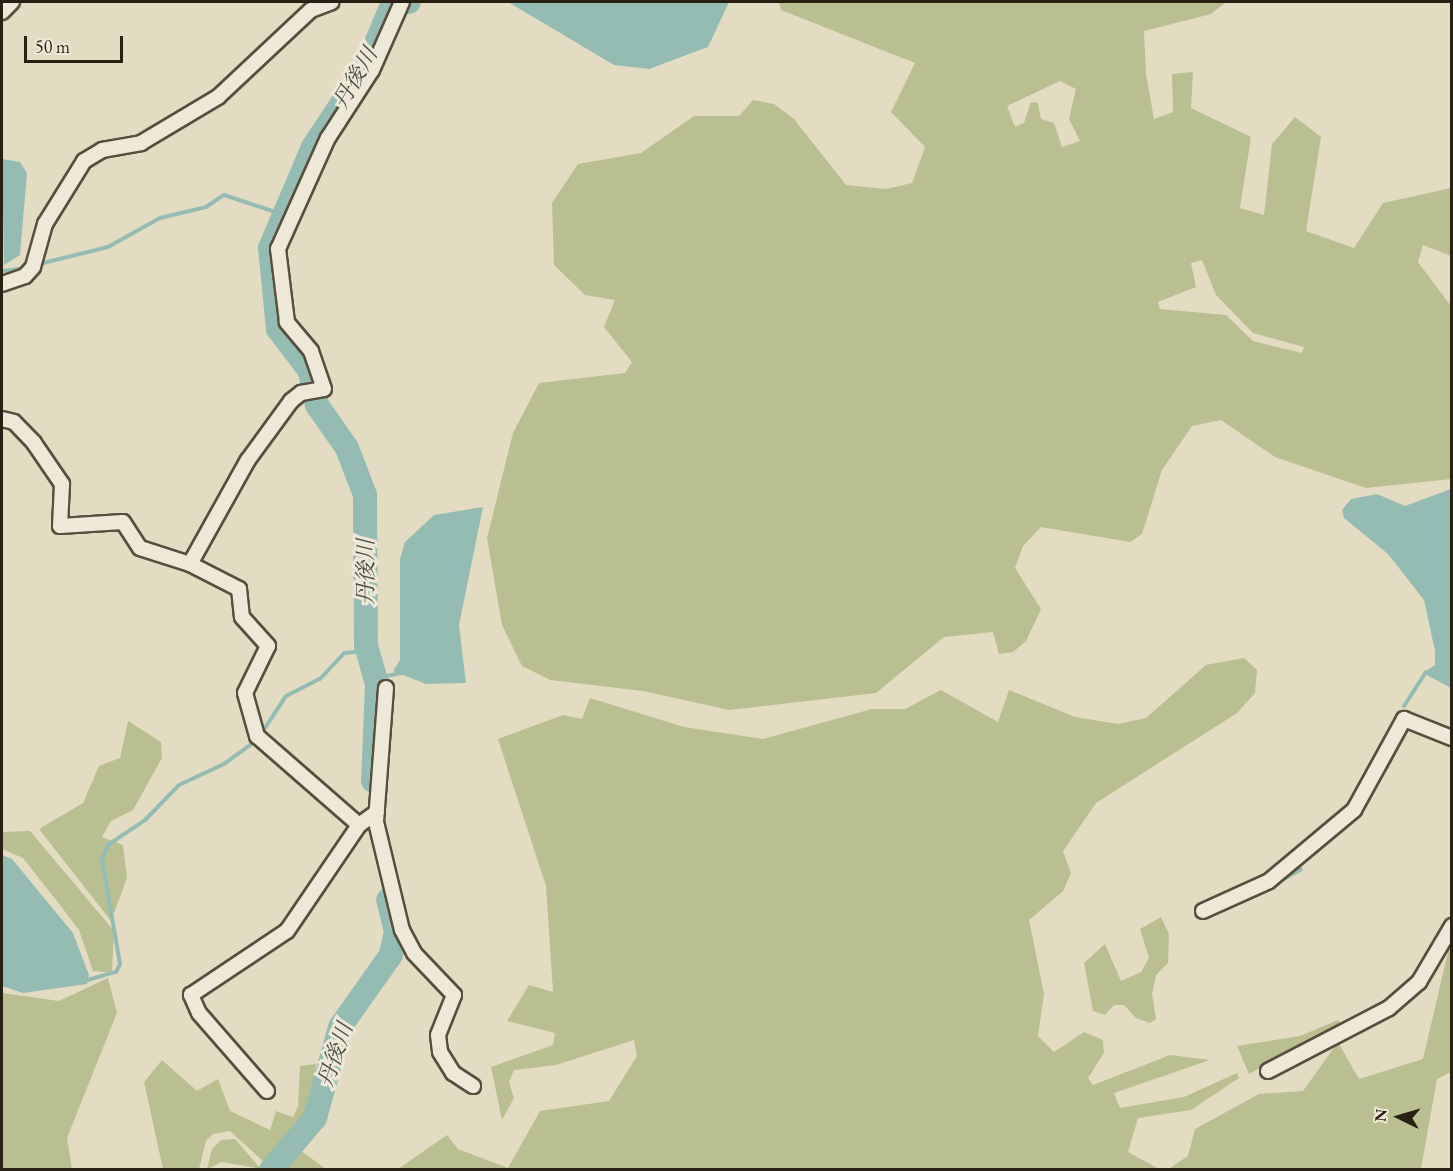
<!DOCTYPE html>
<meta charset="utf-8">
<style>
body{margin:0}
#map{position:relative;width:1453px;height:1171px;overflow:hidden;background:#e4dcc2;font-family:"EB Garamond","Noto Serif JP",serif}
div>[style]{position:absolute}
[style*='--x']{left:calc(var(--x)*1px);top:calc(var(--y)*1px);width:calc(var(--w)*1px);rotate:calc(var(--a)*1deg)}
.green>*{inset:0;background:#b9bf90}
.water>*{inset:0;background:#95bcb3}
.stream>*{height:4px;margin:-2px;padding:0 2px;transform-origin:2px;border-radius:2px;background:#95bcb3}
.river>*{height:24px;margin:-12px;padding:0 12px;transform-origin:12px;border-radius:12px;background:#95bcb3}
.roads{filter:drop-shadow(2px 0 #584e3e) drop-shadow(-2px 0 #584e3e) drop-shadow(0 2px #584e3e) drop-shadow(0 -2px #584e3e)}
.street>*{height:14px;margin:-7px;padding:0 7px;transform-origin:7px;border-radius:7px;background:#ede8d7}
span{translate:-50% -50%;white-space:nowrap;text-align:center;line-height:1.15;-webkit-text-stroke:6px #ede8d7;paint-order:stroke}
.water-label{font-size:22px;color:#494e42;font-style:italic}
.frame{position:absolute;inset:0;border:3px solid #291f12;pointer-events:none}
.north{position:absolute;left:1369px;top:1087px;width:60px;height:60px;-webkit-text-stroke:4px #ede8d7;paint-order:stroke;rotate:275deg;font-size:16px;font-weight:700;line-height:24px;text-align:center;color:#291f12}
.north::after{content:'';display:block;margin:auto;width:21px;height:27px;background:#291f12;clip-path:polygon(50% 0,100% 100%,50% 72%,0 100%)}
.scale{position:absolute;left:24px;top:36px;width:99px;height:27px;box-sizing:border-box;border:3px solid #291f12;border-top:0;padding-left:8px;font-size:18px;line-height:21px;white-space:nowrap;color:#291f12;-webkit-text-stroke:4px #ede8d7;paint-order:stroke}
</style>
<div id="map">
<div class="green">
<i style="clip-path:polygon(evenodd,779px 2px,1226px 2px,1211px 14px,1144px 31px,1146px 74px,1154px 119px,1173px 112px,1172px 74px,1193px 72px,1191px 108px,1251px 137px,1240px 208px,1264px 215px,1272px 144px,1295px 117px,1321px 137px,1306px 231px,1354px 248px,1383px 203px,1451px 188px,1451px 256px,1423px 245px,1418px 262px,1451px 306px,1451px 479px,1366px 488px,1275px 457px,1221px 420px,1192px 426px,1162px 470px,1142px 534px,1130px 542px,1041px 527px,1023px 546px,1015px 568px,1041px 609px,1026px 641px,1013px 652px,999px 654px,993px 632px,944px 637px,876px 693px,729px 710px,643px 691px,550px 680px,522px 666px,502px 625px,487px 538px,513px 433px,539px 383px,625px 373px,632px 362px,604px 327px,615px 300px,585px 295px,554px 265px,552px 203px,578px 164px,641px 153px,694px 116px,739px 116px,753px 100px,774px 104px,794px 119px,846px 185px,886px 189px,912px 183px,925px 147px,891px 112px,915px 63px,781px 10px,779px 2px,1060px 81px,1076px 89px,1069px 119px,1080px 141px,1062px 147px,1054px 123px,1041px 119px,1038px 103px,1031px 102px,1024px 123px,1015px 127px,1007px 106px,1060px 81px,779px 2px,1202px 260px,1216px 295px,1253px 333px,1304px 347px,1302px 353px,1253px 341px,1226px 315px,1160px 309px,1158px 302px,1196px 287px,1191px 263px,1202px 260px)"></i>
<i style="clip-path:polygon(1244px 658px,1257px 670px,1255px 693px,1237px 713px,1096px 803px,1063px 851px,1071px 873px,1063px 891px,1029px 920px,1044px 994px,1038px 1036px,1054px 1052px,1084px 1032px,1103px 1040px,1104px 1053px,1088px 1078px,1093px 1085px,1170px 1055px,1210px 1060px,1114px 1093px,1120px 1108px,1184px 1097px,1237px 1073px,1239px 1078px,1191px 1110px,1138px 1118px,1128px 1152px,1159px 1169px,398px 1169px,447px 1135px,458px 1149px,508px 1168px,540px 1111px,609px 1101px,637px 1056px,634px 1040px,556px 1065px,514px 1070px,509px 1082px,514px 1098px,502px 1120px,491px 1067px,553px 1045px,555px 1033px,507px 1021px,529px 985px,553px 992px,546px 886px,498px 739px,563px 715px,582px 719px,590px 698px,684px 727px,763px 739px,872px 709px,905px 709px,941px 690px,998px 722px,1009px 690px,1075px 717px,1118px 724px,1146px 718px,1206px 665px)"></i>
<i style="clip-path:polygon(128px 721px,161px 742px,162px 758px,133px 810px,111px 821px,102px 837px,123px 845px,127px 878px,111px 921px,39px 829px,83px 803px,99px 766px,120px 758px)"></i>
<i style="clip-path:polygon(30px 831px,114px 931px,112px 973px,93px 971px,79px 930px,63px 909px,23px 858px,2px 849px,2px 832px)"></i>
<i style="clip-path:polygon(1161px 917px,1169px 934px,1168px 963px,1156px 975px,1152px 994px,1156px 1019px,1150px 1023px,1136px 1018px,1124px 1005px,1114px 1005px,1105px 1015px,1093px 1011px,1084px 963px,1105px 944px,1121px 981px,1141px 972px,1149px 958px,1140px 929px)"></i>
<i style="clip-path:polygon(1451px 939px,1451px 1072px,1437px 1079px,1421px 1169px,1167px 1170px,1188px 1156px,1195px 1129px,1259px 1094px,1303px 1091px,1338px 1042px,1359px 1079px,1423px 1059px)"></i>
<i style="clip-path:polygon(108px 978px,117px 1013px,67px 1138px,72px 1169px,2px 1169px,2px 993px,59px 1001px)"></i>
<i style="clip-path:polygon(1338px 1020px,1341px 1024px,1249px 1074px,1237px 1046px,1300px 1036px)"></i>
<i style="clip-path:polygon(162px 1060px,197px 1091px,218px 1079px,230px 1111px,270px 1130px,276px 1111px,293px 1117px,298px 1106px,300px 1066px,316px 1064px,311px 1117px,265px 1163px,230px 1131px,213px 1134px,206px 1141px,199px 1169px,163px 1169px,144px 1082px)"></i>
<i style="clip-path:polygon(235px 1139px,261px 1169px,222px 1162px,207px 1169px,212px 1149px,221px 1140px)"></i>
<i style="clip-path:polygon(297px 1148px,326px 1169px,280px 1169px)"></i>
</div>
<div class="water">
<i style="clip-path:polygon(508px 2px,729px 2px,708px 47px,649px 69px,614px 65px)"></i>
<i style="clip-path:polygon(2px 159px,20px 162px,27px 173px,20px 255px,4px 265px)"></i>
<i style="clip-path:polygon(1451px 489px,1452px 489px,1451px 688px,1423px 673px,1435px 665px,1435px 651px,1424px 600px,1388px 554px,1344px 518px,1342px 510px,1351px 499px,1377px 494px,1405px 506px)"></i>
<i style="clip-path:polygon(483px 507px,459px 625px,466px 683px,426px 684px,393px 671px,400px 660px,400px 559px,405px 542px,434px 515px)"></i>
<i style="clip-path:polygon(2px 855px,12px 859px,73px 933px,89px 975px,87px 984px,23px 993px,2px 986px)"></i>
</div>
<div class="stream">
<i style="--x:39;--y:264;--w:71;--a:-13.8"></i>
<i style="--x:108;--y:247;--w:60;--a:-29.1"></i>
<i style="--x:160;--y:218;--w:47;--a:-13.4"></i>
<i style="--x:206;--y:207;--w:22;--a:-34"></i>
<i style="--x:224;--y:195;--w:63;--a:18.4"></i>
<i style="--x:2;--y:271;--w:23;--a:-7"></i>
<i style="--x:376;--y:678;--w:32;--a:-11"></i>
<i style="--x:1404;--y:706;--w:40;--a:-57.1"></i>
<i style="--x:261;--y:734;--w:45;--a:-56.7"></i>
<i style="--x:286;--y:696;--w:38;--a:-27"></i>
<i style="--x:320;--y:679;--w:35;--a:-47"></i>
<i style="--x:344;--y:653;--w:23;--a:-5"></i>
<i style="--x:1387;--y:767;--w:34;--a:-63"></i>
<i style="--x:1278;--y:882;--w:26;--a:-29"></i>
<i style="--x:84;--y:981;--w:33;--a:-16"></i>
<i style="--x:116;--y:972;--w:9;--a:-63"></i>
<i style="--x:120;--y:964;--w:107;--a:-99.7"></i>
<i style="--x:102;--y:859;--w:15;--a:-67"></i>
<i style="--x:108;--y:845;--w:45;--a:-34"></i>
<i style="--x:145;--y:820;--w:49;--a:-45.8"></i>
<i style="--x:179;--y:785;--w:50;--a:-25"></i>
<i style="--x:224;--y:764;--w:41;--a:-36"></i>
</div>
<div class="river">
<i style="--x:373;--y:781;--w:97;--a:-87.6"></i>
<i style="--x:377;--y:684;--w:40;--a:-106"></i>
<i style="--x:366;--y:646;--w:151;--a:-90.4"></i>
<i style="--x:365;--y:495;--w:50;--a:-111"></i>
<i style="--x:347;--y:448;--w:52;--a:-124.9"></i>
<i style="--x:317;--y:405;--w:35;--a:-102"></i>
<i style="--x:310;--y:371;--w:53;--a:-127.3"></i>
<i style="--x:278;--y:329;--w:81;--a:-95.6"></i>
<i style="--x:270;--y:248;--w:110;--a:-66.9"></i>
<i style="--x:313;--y:147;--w:96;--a:-56.5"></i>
<i style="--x:366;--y:67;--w:67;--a:-67.2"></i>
<i style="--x:392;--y:5;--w:17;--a:-10"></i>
<i style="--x:271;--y:1170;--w:68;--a:-49.8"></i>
<i style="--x:315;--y:1118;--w:94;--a:-74.6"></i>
<i style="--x:340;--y:1027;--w:88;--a:-54.7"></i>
<i style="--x:391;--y:955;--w:25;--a:-78"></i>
<i style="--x:396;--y:931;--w:32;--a:-104"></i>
</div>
<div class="roads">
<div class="street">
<i style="--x:2;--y:12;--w:14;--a:-45"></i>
<i style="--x:2;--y:284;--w:24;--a:-19"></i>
<i style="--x:25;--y:276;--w:12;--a:-48"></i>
<i style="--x:33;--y:267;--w:45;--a:-74.4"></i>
<i style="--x:45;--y:224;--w:74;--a:-58.2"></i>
<i style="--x:84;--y:161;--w:21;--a:-31"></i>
<i style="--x:102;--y:150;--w:40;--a:-10"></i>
<i style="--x:141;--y:143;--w:90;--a:-30.9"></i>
<i style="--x:218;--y:97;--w:127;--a:-43.1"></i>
<i style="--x:311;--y:10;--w:22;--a:-21"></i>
<i style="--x:2;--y:419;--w:12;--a:14"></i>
<i style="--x:14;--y:422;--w:29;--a:46"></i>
<i style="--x:34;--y:443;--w:50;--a:55.7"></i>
<i style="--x:62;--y:484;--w:42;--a:92.7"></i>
<i style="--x:60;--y:526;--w:63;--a:-3.6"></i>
<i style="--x:123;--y:522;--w:31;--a:57"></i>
<i style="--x:140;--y:548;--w:52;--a:17.7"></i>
<i style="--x:190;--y:564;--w:55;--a:27"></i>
<i style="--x:239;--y:589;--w:28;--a:84"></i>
<i style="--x:242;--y:617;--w:39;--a:48"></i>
<i style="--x:268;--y:646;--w:52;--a:116.1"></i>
<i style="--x:245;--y:693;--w:45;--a:74.4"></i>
<i style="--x:257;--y:736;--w:135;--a:41.1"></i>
<i style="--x:190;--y:564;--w:119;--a:-60.9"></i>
<i style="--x:248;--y:460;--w:73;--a:-53.9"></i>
<i style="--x:291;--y:401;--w:13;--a:-39"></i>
<i style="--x:301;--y:393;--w:23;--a:-10"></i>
<i style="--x:324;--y:389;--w:40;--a:-108.9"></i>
<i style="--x:311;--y:351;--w:38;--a:-130"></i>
<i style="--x:287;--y:322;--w:74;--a:-97"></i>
<i style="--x:278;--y:249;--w:122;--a:-65.8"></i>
<i style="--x:328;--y:138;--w:81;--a:-57.1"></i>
<i style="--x:372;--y:70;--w:74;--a:-66.2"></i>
<i style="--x:386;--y:688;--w:134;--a:94.3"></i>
<i style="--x:376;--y:822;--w:111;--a:76.5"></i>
<i style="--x:402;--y:930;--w:26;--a:62"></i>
<i style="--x:414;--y:953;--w:58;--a:46.4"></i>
<i style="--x:454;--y:995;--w:43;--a:111.8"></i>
<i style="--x:438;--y:1035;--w:17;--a:83"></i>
<i style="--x:440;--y:1052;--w:25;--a:58"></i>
<i style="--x:453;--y:1073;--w:24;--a:33"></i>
<i style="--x:1203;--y:911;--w:72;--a:-24.4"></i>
<i style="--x:1269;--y:881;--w:111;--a:-39.9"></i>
<i style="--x:1354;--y:810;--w:104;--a:-61.2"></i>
<i style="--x:1404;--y:719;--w:52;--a:21.6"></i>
<i style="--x:1268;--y:1071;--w:136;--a:-27.5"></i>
<i style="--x:1389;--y:1008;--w:40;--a:-41"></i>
<i style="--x:1419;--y:982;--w:65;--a:-59.5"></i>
<i style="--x:267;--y:1091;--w:103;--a:-131.1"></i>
<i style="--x:199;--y:1013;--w:20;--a:-114"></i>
<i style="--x:191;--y:995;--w:115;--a:-33.7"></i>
<i style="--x:287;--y:931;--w:128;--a:-55.8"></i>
<i style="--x:359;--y:825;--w:22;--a:-36"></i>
</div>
</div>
<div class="water-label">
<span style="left:355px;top:78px;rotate:-60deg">丹後川</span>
<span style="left:366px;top:572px;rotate:-90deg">丹後川</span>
<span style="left:335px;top:1055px;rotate:-71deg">丹後川</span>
</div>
<div class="frame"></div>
<div class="north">N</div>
<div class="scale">50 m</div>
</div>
